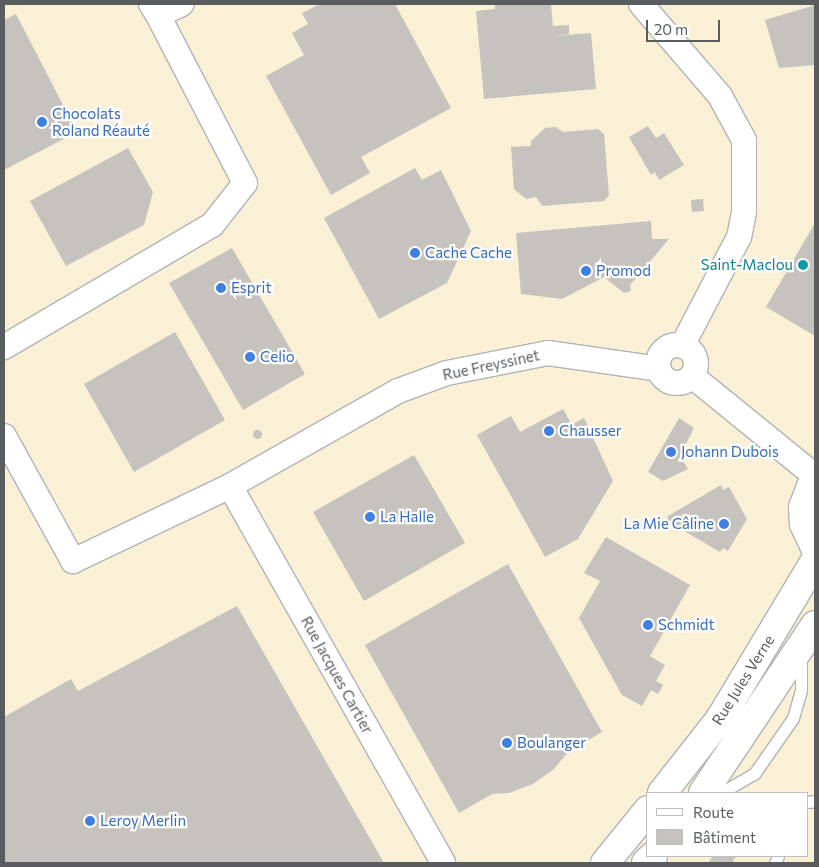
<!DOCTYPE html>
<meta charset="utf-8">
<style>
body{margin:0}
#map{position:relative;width:819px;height:867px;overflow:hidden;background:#ebe8e0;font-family:Commissioner,sans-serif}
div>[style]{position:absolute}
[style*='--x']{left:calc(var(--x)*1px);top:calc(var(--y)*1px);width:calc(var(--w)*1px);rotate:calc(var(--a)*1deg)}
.commercial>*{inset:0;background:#faf0d6}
.building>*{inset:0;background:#c6c3be}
.round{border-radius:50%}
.roads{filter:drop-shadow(1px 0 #b1b3b7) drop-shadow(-1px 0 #b1b3b7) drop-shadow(0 1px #b1b3b7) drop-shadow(0 -1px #b1b3b7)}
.service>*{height:11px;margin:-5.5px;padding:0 5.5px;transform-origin:5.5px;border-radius:5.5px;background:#fff}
.minor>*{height:24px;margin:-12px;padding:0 12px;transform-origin:12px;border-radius:12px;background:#fff}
.minor>.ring{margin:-12px;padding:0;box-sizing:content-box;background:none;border:24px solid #fff;border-radius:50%}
.tertiary>*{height:28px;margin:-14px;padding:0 14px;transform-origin:14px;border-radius:14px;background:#fff}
.dots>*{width:14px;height:14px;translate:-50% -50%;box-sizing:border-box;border:2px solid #fff;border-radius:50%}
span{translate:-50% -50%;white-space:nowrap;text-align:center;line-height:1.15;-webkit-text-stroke:4.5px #fff;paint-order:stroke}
.shop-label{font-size:15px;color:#366cbe}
.left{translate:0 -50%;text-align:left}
.right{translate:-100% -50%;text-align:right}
.culture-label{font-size:15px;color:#0d838f}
.street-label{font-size:15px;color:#595d60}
.frame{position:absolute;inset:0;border:5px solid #595d60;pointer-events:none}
.legend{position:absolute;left:646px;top:792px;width:162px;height:65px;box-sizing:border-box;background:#fff;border:1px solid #bdbebf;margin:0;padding:6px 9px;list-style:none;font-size:15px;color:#595d60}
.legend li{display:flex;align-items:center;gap:10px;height:25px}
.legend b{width:25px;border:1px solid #bdbebf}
.scale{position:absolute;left:646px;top:20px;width:74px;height:22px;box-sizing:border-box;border:2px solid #595d60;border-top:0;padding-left:6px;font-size:15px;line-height:18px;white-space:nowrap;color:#595d60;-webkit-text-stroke:4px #fff;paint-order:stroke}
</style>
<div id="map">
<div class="commercial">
<i style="clip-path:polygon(evenodd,4px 4px,815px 4px,815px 863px,4px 863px,4px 4px,648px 793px,808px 793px,808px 856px,648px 856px,648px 793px)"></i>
</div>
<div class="building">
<i style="clip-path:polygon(320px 4px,395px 4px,451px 108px,361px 157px,370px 173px,331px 195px,266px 76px,304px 55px,292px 33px,308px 24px,302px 13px)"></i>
<i style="clip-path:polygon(495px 4px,551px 4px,553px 26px,569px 25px,569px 34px,554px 36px,591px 33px,596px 89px,484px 99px,476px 11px,495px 9px)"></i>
<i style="clip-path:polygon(815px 5px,815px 65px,779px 68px,765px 20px)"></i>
<i style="clip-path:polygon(16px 14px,77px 132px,4px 170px,4px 20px)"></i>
<i style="clip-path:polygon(648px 126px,656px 138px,664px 133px,684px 165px,659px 180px,655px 172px,651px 175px,629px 137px)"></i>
<i style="clip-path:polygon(556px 127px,563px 132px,598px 129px,604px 134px,609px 195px,604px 201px,542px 206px,536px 197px,526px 199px,514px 189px,511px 147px,531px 146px,531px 141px,545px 128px)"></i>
<i style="clip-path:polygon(128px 148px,153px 192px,144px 225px,66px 266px,30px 201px)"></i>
<i style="clip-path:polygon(415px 168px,422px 180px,441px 170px,471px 231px,447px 283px,379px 319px,324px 218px)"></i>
<i style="clip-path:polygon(703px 199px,704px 211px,692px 212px,691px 200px)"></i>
<i style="clip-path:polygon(651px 221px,652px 239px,669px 239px,630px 285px,631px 291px,624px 293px,604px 277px,562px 299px,521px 294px,516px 233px)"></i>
<i style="clip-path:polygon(815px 223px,815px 336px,766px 307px)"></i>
<i style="clip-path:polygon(232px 248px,305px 374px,243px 410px,169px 283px)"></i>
<i style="clip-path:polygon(175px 332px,225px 420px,134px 472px,84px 384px)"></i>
<i style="clip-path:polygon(563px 409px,572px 425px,584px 418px,613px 481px,578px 539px,545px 557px,477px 435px,511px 416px,520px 432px)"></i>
<i style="clip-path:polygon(679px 418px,694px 428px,680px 456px,688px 469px,663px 481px,648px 472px)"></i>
<i class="round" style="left:252.5px;top:429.5px;width:9px;height:9px"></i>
<i style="clip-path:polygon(414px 455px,465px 543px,364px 601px,313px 512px)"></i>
<i style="clip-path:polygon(721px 485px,723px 490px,729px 487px,747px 519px,728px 551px,723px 548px,720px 552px,667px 521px,668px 516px)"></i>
<i style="clip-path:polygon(606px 537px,690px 585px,650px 656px,665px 665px,656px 681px,663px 685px,658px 694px,651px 690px,642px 706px,622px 695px,579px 618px,600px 581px,584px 573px)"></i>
<i style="clip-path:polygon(508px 564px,602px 732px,569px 751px,554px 769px,533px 784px,509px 793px,492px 794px,459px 813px,365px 645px)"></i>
<i style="clip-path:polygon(237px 606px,384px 863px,4px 863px,4px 717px,71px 679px,78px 691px)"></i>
<i style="clip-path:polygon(713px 856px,736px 856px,732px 863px,708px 863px)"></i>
</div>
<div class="roads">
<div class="service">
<i style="--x:706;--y:792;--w:18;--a:-3"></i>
<i style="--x:724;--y:791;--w:34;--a:-30"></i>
<i style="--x:754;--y:774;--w:68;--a:-55.1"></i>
<i style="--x:793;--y:718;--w:29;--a:-74"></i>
<i style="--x:801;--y:690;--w:34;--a:-90"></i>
<i style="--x:808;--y:802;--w:7;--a:-8"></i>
<i style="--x:775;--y:863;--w:8;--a:-67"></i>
</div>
<div class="minor">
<i style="--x:151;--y:4;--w:13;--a:58"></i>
<i style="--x:158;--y:15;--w:26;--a:-25"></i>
<i style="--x:641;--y:4;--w:121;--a:49.3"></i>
<i style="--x:720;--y:96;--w:50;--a:61.4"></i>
<i style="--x:744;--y:140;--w:72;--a:90"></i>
<i style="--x:744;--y:212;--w:25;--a:101"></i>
<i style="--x:739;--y:237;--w:123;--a:117.6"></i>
<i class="ring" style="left:658px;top:345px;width:14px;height:14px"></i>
<i style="--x:4;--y:347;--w:241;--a:-30.4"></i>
<i style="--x:212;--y:225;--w:53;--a:-51.8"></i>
<i style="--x:245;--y:183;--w:189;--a:-117.4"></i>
<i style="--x:692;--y:376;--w:159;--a:39.1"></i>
<i style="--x:4;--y:436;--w:143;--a:61.1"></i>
<i style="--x:73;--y:561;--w:174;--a:-25.5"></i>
<i style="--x:230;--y:486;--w:193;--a:-29.5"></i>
<i style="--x:398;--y:391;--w:52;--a:-20.2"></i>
<i style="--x:447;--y:373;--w:103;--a:-11.2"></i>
<i style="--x:548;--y:353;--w:112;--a:8.2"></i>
<i style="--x:230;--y:486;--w:433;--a:60.5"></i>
</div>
<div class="tertiary">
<i style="--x:815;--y:476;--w:33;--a:111"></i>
<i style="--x:803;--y:507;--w:17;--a:87"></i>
<i style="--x:804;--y:524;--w:26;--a:65"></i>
<i style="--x:662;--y:793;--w:94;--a:-51.9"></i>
<i style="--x:720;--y:719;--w:184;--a:-59"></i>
<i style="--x:703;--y:793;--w:202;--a:-56.3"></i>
<i style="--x:605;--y:863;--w:68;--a:-50.9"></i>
<i style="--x:646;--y:863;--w:10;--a:-45"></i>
</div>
</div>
<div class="dots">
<i style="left:42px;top:122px;background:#3f7fe0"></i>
<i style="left:415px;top:253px;background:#3f7fe0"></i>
<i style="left:803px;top:265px;background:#0f9aa8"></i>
<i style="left:586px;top:271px;background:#3f7fe0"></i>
<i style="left:221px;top:288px;background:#3f7fe0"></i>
<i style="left:250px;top:357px;background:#3f7fe0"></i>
<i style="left:549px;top:431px;background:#3f7fe0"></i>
<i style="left:671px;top:452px;background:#3f7fe0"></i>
<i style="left:370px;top:517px;background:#3f7fe0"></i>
<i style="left:724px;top:524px;background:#3f7fe0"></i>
<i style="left:648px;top:625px;background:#3f7fe0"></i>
<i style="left:507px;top:743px;background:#3f7fe0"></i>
<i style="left:90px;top:821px;background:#3f7fe0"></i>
</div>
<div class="shop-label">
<span class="left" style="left:52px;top:122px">Chocolats<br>Roland Réauté</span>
<span class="left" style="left:425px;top:253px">Cache Cache</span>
<span class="left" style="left:596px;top:271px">Promod</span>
<span class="left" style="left:231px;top:288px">Esprit</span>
<span class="left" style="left:260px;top:357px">Celio</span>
<span class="left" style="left:559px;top:431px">Chausser</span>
<span class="left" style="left:681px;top:452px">Johann Dubois</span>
<span class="left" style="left:380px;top:517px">La Halle</span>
<span class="right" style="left:714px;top:524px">La Mie Câline</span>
<span class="left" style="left:658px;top:625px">Schmidt</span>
<span class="left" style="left:517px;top:743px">Boulanger</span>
<span class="left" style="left:100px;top:821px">Leroy Merlin</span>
</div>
<div class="culture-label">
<span class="right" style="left:793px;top:265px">Saint-Maclou</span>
</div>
<div class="street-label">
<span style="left:491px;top:365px;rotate:-12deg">Rue Freyssinet</span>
<span style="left:337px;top:675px;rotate:61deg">Rue Jacques Cartier</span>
<span style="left:743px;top:680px;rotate:-58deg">Rue Jules Verne</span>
</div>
<div class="frame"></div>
<ul class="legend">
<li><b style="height:6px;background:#fff"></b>Route</li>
<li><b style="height:14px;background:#c6c3be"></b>Bâtiment</li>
</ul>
<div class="scale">20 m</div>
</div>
